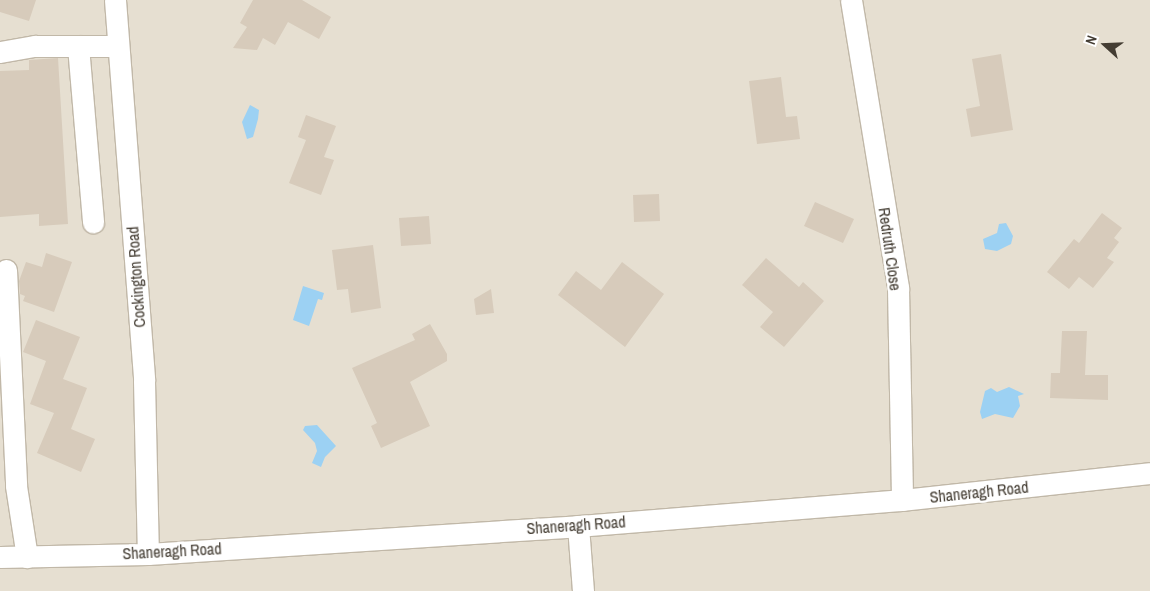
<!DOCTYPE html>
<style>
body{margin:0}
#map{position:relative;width:1150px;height:591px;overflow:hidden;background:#f2ede3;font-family:"Archivo Narrow",sans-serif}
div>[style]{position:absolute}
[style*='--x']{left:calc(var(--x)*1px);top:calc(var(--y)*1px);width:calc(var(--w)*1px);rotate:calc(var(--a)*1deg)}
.residential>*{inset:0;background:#e6dfd1}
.water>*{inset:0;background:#9cd1f3}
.building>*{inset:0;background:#d7cbbb}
.roads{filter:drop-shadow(1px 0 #c1b8a8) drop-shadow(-1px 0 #c1b8a8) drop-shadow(0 1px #c1b8a8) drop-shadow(0 -1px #c1b8a8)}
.street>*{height:21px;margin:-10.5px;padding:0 10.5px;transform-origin:10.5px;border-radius:10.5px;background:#fff}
span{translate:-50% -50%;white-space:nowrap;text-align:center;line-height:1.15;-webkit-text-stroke:5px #fff;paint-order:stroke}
.street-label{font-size:16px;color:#443d33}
.north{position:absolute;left:1080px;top:20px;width:50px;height:50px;-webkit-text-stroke:4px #fff;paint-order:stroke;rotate:290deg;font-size:14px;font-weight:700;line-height:20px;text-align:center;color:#443d33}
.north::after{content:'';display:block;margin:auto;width:18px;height:22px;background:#443d33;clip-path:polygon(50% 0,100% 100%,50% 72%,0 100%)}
</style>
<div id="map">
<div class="residential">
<i style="clip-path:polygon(0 0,1150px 0,1150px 591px,0 591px)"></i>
</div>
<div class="water">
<i style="clip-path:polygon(250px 105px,259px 110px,258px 119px,253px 137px,247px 139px,242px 122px)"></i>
<i style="clip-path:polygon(1006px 223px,1013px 236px,1011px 244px,997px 251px,985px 249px,983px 239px,997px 233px,999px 224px)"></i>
<i style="clip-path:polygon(303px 286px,324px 293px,322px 300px,318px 299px,309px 326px,293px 320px)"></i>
<i style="clip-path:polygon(1009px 387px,1024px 394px,1018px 396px,1020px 406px,1013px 418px,995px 414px,982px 419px,980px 412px,985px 391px,991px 388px,997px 392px)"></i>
<i style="clip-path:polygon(317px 425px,336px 446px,325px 457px,321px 467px,312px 463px,317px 451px,315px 443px,303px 430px,305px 426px)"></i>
</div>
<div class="building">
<i style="clip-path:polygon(0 0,36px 0,29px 21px,0 12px)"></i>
<i style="clip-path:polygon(253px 0,302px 0,331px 17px,319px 39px,288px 22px,275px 45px,263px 38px,257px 50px,233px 48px,247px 27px,240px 23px)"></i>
<i style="clip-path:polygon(1001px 54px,1013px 130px,971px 137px,966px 109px,980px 106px,972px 59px)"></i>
<i style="clip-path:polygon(58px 58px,68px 224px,39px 226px,39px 214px,0 217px,0 71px,29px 70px,29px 60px)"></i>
<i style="clip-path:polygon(781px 77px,786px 117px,797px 116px,800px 139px,757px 144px,749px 81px)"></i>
<i style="clip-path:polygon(306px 115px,336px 126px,324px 157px,334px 160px,321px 195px,289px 183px,306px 140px,298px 137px)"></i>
<i style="clip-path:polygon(659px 194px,660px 221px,634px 222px,633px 195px)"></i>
<i style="clip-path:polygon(815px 202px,854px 219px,843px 243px,804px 226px)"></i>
<i style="clip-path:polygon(1102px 213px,1122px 228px,1114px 238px,1119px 242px,1107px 258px,1114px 262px,1093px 288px,1079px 277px,1069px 289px,1047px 272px,1074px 239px,1079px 243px)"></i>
<i style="clip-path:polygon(429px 216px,431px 244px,401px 246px,399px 218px)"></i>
<i style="clip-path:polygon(373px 245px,381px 308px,351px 313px,348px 289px,337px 290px,332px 250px)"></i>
<i style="clip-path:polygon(46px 253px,72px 262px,54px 312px,23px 301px,25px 296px,20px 294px,19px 281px,26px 262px,42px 267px)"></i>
<i style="clip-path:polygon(766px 258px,799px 287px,803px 282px,824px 301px,784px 347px,760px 327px,773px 312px,742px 285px)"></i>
<i style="clip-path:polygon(622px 262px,664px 294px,625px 347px,558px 295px,576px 271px,601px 290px)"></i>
<i style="clip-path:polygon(491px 289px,494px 313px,476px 315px,474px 299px)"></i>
<i style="clip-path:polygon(36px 320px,80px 337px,63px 379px,87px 388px,71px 429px,95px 439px,81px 472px,37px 453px,54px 413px,30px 404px,46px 361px,23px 352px)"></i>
<i style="clip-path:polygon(430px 324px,447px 354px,447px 361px,410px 382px,430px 426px,381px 448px,371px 426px,377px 423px,352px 368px,415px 340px,412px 334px)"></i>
<i style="clip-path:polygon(1062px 331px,1087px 331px,1085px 375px,1108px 375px,1108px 400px,1050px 398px,1051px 373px,1060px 373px)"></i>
</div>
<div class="roads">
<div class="street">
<i style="--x:115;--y:0;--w:382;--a:85.6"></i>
<i style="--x:144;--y:381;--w:173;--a:88.7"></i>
<i style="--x:851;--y:0;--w:292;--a:80.7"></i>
<i style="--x:898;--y:288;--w:212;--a:88.9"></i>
<i style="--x:78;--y:46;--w:177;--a:85.1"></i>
<i style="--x:0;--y:52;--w:36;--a:-10"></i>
<i style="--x:35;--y:46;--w:83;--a:0"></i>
<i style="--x:6;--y:270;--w:216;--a:87.3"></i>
<i style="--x:16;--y:486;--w:72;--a:81.2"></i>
<i style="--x:578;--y:526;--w:65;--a:85.6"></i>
<i style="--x:0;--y:557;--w:148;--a:-1.2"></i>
<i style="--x:148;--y:554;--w:431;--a:-3.7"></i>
<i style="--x:578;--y:526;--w:325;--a:-4.6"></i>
<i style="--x:902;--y:500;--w:249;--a:-6.2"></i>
</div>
</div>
<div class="street-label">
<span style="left:890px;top:249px;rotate:82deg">Redruth Close</span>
<span style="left:136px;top:277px;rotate:-94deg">Cockington Road</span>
<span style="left:979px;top:492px;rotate:-6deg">Shaneragh Road</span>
<span style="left:576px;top:525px;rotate:-4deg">Shaneragh Road</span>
<span style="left:172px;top:551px;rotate:-3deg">Shaneragh Road</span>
</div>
<div class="north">N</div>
</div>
